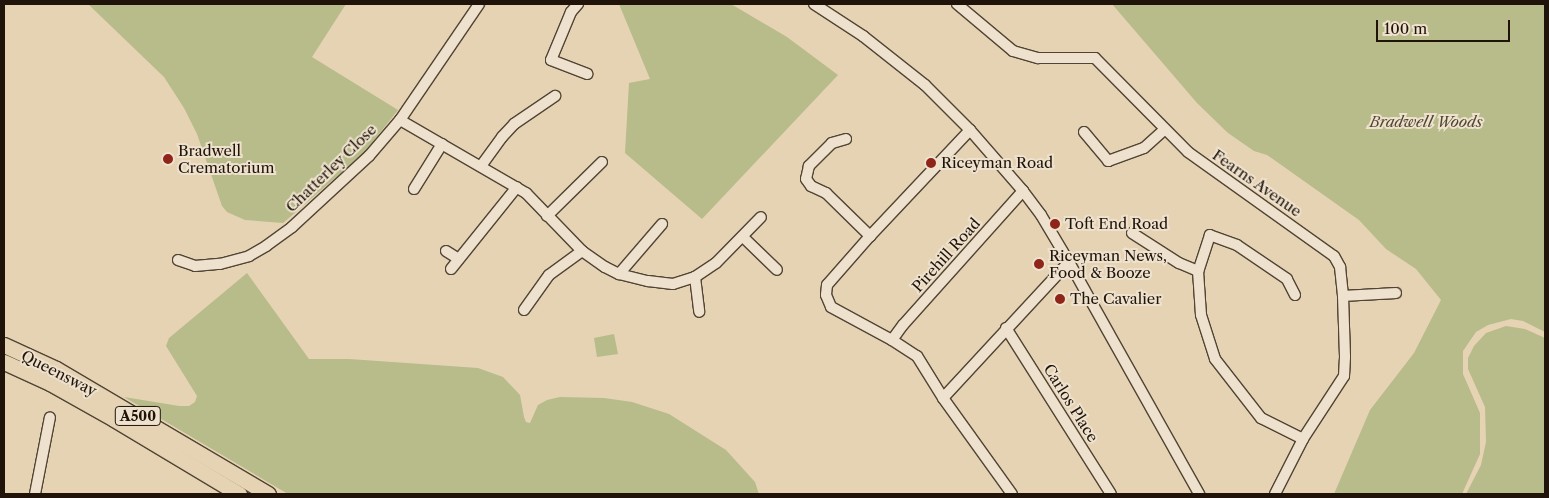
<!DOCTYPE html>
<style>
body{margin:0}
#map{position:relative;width:1549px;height:498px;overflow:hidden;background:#e5d3b3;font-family:"Libre Caslon Text",serif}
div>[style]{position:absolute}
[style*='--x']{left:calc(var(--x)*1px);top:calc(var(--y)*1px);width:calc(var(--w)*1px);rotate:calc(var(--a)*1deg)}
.green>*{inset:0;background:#b8bb8a}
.roads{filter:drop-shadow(1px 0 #514434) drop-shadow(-1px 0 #514434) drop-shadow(0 1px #514434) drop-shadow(0 -1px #514434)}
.minor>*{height:10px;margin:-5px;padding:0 5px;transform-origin:5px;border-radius:5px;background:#eee2ce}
.highway>*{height:15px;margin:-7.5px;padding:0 7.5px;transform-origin:7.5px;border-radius:7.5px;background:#e5d3b3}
.dots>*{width:14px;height:14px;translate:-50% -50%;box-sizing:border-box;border:2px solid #eee2ce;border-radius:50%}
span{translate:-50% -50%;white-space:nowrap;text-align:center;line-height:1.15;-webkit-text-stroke:4px #eee2ce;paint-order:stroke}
.shield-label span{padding:1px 4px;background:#eee2ce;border:1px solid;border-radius:4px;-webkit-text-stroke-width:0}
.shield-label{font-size:14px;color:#20140a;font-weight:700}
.park-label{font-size:15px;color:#4e4630;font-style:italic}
.poi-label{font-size:15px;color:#20140a}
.left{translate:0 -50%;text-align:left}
.street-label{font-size:15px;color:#20140a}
.frame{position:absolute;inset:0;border:5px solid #20140a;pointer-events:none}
.scale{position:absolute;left:1376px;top:20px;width:134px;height:22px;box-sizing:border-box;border:2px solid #20140a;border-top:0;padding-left:6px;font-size:15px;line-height:18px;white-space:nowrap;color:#20140a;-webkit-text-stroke:4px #eee2ce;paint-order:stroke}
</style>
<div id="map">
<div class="green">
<i style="clip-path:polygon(88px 4px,346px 4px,312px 57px,398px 110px,363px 154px,283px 223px,245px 220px,227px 212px,222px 206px,197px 134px,184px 108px,164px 77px)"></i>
<i style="clip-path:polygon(619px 4px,731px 4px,787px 37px,838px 75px,702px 219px,625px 153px,629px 83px,650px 79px)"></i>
<i style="clip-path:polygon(1112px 4px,1545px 4px,1545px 332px,1523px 321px,1511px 319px,1488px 325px,1476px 332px,1463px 351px,1463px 374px,1480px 413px,1480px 454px,1462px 494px,1334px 494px,1370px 410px,1414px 353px,1441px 300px,1416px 269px,1386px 249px,1359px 220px,1267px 155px,1254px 151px,1228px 133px,1197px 103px)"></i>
<i style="clip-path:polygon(247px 273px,309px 359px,349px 359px,478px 368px,503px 377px,520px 395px,524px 417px,526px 422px,530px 423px,538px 405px,547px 400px,560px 397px,604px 398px,632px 402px,669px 414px,726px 450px,755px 482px,759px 494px,288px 494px,124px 397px,179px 406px,189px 406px,195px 402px,197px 396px,166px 346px,169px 338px)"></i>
<i style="clip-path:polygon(1506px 326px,1525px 329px,1545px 338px,1545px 494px,1466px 494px,1481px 465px,1486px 442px,1485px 407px,1468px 369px,1468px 358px,1474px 346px,1486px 333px)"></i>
<i style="clip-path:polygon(614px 334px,618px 354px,597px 357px,594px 338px)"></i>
</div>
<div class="roads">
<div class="minor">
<i style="--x:578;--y:4;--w:11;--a:131"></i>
<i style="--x:571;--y:12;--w:52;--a:112.6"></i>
<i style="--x:551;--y:60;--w:39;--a:21"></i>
<i style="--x:814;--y:4;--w:59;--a:33.1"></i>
<i style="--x:863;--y:36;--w:79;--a:38.3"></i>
<i style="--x:925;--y:85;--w:64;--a:45"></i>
<i style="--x:970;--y:130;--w:81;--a:49"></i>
<i style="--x:1023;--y:191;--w:30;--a:53"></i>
<i style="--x:1041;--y:215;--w:55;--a:59.2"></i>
<i style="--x:1069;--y:262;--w:266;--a:60.7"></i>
<i style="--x:957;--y:4;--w:73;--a:40"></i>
<i style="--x:1013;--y:51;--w:26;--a:16"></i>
<i style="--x:1038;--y:58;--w:57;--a:0"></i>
<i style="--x:1095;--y:58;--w:132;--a:45.3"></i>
<i style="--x:1188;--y:152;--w:179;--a:35.5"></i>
<i style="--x:1334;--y:256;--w:13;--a:61"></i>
<i style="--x:1340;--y:267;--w:29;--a:84"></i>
<i style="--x:1343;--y:296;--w:61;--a:88.1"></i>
<i style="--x:1345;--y:357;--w:19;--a:93"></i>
<i style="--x:1344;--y:376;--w:75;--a:123.1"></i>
<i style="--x:1303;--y:439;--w:62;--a:117"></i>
<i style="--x:400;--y:120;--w:146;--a:30.1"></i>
<i style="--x:526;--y:193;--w:81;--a:46"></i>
<i style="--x:582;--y:251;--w:28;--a:35"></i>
<i style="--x:605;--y:267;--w:16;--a:27"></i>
<i style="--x:619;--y:274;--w:30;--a:14"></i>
<i style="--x:648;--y:281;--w:25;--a:7"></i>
<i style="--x:673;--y:284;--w:23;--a:-18"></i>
<i style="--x:695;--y:277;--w:25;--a:-34"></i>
<i style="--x:716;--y:263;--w:64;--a:-45.6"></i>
<i style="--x:970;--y:130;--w:146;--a:133.3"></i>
<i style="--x:870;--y:236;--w:65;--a:131.3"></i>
<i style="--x:827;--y:285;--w:10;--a:96"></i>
<i style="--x:826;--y:295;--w:13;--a:67"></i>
<i style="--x:831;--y:307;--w:69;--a:28.4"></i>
<i style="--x:892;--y:340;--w:30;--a:33"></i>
<i style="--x:917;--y:356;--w:49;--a:58.2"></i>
<i style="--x:943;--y:398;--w:118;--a:54.3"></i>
<i style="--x:1084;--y:132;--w:38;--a:50"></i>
<i style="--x:1108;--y:161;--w:38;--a:-20"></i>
<i style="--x:1144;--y:148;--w:28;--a:-42"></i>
<i style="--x:846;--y:139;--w:15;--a:164"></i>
<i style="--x:832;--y:143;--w:33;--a:135"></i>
<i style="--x:809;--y:166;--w:13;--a:103"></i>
<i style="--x:806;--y:179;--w:9;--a:54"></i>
<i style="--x:811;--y:186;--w:17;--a:25"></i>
<i style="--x:826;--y:193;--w:62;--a:44.3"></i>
<i style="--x:481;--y:166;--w:36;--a:-54"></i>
<i style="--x:502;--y:137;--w:18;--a:-47"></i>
<i style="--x:514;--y:124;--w:50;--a:-34.3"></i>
<i style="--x:414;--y:189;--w:53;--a:-58.1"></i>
<i style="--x:547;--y:216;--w:77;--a:-44.5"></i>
<i style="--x:1132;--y:233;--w:56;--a:32.6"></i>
<i style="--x:1179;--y:263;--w:21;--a:23"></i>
<i style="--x:743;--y:237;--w:47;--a:44.1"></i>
<i style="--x:446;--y:251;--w:15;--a:32"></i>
<i style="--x:178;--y:260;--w:18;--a:19"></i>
<i style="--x:195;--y:266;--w:25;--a:-5"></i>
<i style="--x:220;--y:264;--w:30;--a:-15"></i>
<i style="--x:249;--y:256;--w:20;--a:-30"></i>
<i style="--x:266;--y:246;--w:32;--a:-36"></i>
<i style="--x:292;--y:227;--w:105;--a:-42.7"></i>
<i style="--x:369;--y:156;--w:48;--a:-49.3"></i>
<i style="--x:400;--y:120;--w:140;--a:-55.7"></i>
<i style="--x:451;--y:269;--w:105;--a:-51.2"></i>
<i style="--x:619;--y:274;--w:66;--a:-49.3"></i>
<i style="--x:695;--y:277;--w:35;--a:83"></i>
<i style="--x:1295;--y:295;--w:18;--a:-117"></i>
<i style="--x:1287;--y:279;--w:60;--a:-145.8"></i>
<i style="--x:1237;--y:245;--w:29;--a:-160"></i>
<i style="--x:1210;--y:235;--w:38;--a:108"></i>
<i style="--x:1198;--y:271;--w:44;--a:86.1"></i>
<i style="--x:1201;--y:315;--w:46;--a:72.3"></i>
<i style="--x:1215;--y:359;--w:75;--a:52.1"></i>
<i style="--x:1261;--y:418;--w:47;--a:26.6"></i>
<i style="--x:1343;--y:296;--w:53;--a:-3.2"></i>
<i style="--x:524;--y:310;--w:43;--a:-54.5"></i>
<i style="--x:549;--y:275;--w:41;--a:-36"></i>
<i style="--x:1006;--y:328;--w:196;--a:57.7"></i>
<i style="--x:892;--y:340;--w:19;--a:-54"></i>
<i style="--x:903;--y:325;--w:180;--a:-48.2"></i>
<i style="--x:943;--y:398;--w:185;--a:-47.2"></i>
<i style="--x:35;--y:494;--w:78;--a:-79"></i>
</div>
<div class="highway">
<i style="--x:4;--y:345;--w:57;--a:24.8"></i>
<i style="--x:56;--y:369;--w:246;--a:30.5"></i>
<i style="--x:4;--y:362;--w:51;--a:24.5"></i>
<i style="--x:50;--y:383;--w:73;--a:29.4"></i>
<i style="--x:114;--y:419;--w:146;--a:31"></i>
</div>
</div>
<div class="dots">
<i style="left:168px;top:159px;background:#8f2418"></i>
<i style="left:931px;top:163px;background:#8f2418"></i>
<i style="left:1055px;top:224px;background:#8f2418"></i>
<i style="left:1039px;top:264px;background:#8f2418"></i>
<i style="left:1060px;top:299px;background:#8f2418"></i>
</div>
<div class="shield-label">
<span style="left:138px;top:416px">A500</span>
</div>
<div class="park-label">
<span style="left:1426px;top:122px">Bradwell Woods</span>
</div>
<div class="poi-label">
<span class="left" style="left:178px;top:159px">Bradwell<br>Crematorium</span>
<span class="left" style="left:941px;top:163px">Riceyman Road</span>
<span class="left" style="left:1065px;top:224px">Toft End Road</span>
<span class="left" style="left:1049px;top:264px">Riceyman News,<br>Food &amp; Booze</span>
<span class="left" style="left:1070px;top:299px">The Cavalier</span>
</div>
<div class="street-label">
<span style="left:331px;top:168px;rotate:-44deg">Chatterley Close</span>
<span style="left:1257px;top:183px;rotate:35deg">Fearns Avenue</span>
<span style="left:946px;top:255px;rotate:-48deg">Pirehill Road</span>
<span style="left:59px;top:373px;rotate:27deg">Queensway</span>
<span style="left:1071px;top:403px;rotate:58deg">Carlos Place</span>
</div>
<div class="frame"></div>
<div class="scale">100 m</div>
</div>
